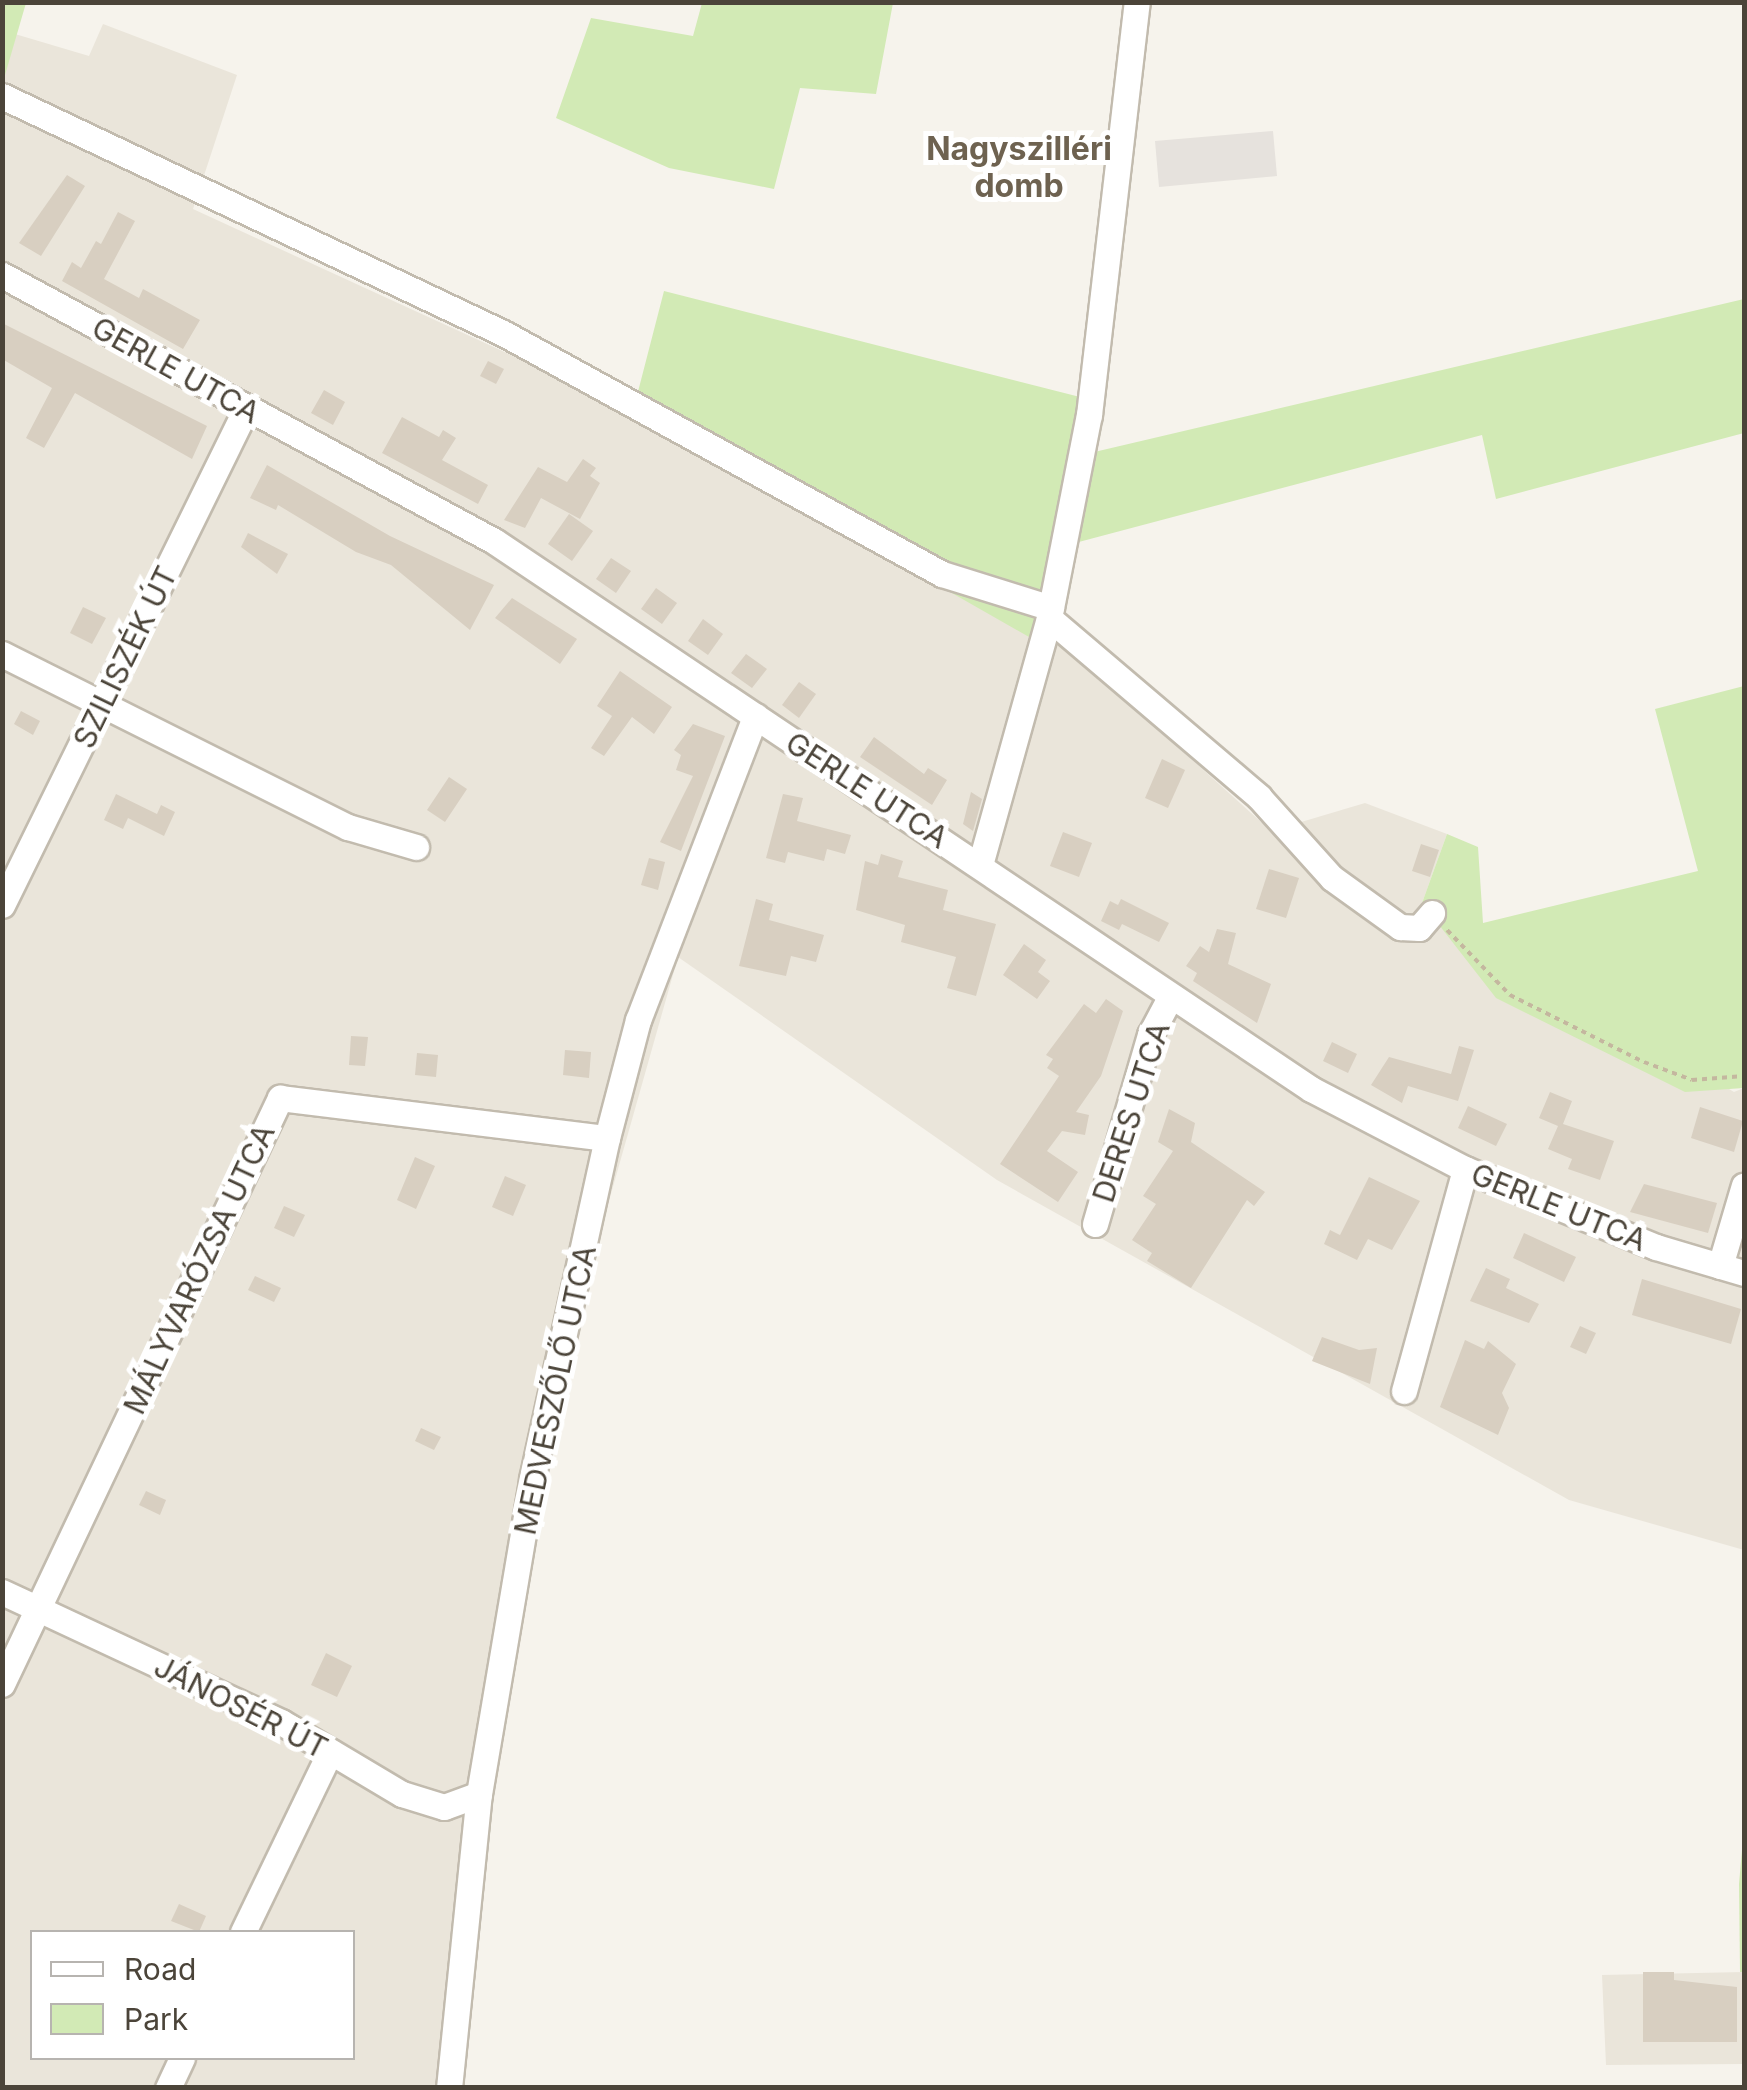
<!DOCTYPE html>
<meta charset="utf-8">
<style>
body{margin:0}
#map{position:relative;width:1747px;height:2090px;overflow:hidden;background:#f6f3ec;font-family:Inter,sans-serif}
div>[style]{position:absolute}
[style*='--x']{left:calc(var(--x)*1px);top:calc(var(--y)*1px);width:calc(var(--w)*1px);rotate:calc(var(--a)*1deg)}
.residential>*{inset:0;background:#eae5da}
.industrial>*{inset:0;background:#e6e2dd}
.green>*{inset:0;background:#d2eab5}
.building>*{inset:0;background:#d8cfc1}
.path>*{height:4px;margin-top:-2px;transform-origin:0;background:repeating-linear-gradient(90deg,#c4b79f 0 5px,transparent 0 10px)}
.roads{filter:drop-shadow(2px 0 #c2bbae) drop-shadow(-2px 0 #c2bbae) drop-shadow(0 2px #c2bbae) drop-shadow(0 -2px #c2bbae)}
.minor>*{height:25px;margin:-12.5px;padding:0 12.5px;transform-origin:12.5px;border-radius:12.5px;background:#fff}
span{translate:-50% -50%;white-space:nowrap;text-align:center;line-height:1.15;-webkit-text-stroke:10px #fff;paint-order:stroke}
.street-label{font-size:30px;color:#4b4439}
.neighbourhood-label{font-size:32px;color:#6e6250;font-weight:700}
.frame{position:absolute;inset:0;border:5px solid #4b4439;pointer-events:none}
.legend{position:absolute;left:30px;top:1930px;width:325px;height:130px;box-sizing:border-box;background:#fff;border:2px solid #b7b4b0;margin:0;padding:12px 18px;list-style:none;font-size:30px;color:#4b4439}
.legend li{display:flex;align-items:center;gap:20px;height:50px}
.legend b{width:50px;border:2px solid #b7b4b0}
</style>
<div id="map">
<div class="residential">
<i style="clip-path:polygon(evenodd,103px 24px,237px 75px,193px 209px,633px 411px,1054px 635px,1271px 831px,1365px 803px,1447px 834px,1422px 903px,1734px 1092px,1744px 1088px,1744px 1550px,1569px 1500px,997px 1180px,678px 957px,590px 1268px,534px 1505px,449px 2087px,3px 2088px,3px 82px,15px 34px,89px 56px,103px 24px,32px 1932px,352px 1932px,352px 2058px,32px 2058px,32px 1932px)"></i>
<i style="clip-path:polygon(1744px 1972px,1744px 2087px,1743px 2064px,1606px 2065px,1602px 1975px)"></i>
</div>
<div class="industrial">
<i style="clip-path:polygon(1273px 131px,1277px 176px,1159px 187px,1155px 141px)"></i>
</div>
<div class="green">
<i style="clip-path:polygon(3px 2px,26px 3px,3px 82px,2px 3px)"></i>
<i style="clip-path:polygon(702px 3px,893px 3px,876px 94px,800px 88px,774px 189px,669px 168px,556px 118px,591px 18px,693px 36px)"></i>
<i style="clip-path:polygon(664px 291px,1080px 397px,1073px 457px,1744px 299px,1744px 433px,1496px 499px,1482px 435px,1075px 543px,1050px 649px,633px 411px)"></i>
<i style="clip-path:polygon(1744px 686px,1744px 1088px,1685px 1092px,1496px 998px,1422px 903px,1447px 834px,1478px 847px,1483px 923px,1698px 871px,1655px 709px)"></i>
<i style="clip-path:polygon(1744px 1827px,1744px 1972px,1740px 1972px,1739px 1884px)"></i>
</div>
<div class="building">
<i style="clip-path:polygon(67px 175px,85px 186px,41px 256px,19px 243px)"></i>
<i style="clip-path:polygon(118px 212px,135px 221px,104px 279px,139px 298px,143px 289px,200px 320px,183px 349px,62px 281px,72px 262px,81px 268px,96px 241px,101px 244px)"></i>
<i style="clip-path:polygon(2px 323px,207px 426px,192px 459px,75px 393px,44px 448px,26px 438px,52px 388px,2px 359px)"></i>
<i style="clip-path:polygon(488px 361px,504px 369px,496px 384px,480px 376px)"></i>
<i style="clip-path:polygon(324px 390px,345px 402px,333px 425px,311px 413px)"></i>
<i style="clip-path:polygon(402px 417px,439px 437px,443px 430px,456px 438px,442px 460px,488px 485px,478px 504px,382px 453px)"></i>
<i style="clip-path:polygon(583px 459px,596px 468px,590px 476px,600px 483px,580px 519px,541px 498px,525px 528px,504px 520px,538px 467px,567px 482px)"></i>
<i style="clip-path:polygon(267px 465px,390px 536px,494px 585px,470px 630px,391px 565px,356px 552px,278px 505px,276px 510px,250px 498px)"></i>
<i style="clip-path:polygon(569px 514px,593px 531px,572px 561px,548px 544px)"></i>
<i style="clip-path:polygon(248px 533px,288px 554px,277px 574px,241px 547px)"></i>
<i style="clip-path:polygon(611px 558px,631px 571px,616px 593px,596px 579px)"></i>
<i style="clip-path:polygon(656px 588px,677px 603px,662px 624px,641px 609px)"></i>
<i style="clip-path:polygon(512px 598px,577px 639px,560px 664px,495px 618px)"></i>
<i style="clip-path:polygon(83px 607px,106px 618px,92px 644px,70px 633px)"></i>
<i style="clip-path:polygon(703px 619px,723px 634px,708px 655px,688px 641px)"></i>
<i style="clip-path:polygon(746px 654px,767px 669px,752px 688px,731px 673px)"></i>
<i style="clip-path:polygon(620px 671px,672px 707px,654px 734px,632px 717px,604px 756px,591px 748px,612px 716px,597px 706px)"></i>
<i style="clip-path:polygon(799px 682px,816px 694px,799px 718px,782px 705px)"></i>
<i style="clip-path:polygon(21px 711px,40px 721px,33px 735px,14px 724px)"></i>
<i style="clip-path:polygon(693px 724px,725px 736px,681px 851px,660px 842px,693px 776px,676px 770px,681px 755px,674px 750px)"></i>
<i style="clip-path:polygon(874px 737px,924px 774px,928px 768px,947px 780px,932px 805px,860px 757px)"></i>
<i style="clip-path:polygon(1162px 759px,1185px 770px,1168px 808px,1145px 798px)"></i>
<i style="clip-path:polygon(449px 777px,467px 789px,445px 822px,427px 810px)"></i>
<i style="clip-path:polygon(971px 792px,982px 799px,973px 831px,963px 824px)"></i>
<i style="clip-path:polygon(116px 794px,157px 814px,161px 805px,175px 812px,164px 836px,128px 818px,123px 829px,104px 820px)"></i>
<i style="clip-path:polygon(783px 794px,803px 798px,797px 821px,851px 835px,845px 854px,827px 849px,824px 861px,788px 852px,785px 863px,766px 858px)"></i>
<i style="clip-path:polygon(1063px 832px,1092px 843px,1079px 877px,1050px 866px)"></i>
<i style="clip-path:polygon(1421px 844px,1439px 850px,1430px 877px,1412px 871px)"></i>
<i style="clip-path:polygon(881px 854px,903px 861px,898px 877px,948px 890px,943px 910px,996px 924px,976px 996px,947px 988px,956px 957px,901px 942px,905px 925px,856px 910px,865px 861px,878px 865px)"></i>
<i style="clip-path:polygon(649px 858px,665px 862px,658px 890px,641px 885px)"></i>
<i style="clip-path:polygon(1269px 869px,1299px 878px,1286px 918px,1256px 909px)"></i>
<i style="clip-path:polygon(756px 899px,773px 904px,769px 920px,824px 935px,816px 962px,791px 956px,786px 976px,739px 966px)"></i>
<i style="clip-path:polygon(1121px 899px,1169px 923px,1159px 942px,1122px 924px,1119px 930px,1101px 921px,1110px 901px,1118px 905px)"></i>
<i style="clip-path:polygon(1217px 929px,1236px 933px,1228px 964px,1271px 984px,1257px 1023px,1193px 981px,1197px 973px,1186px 966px,1200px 946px,1209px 952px)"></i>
<i style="clip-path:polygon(1024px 944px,1046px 960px,1038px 972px,1050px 981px,1037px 999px,1003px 975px)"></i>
<i style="clip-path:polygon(1106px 999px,1123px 1011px,1101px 1076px,1076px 1112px,1089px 1115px,1085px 1135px,1062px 1131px,1047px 1151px,1078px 1172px,1058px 1202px,1000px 1164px,1059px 1076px,1047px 1068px,1053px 1059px,1046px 1055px,1084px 1004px,1096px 1013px)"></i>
<i style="clip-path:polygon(351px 1036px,368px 1037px,365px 1066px,349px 1065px)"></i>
<i style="clip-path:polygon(1332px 1042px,1357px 1054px,1348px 1073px,1323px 1061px)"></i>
<i style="clip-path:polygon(1459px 1046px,1474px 1050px,1458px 1101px,1408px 1086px,1402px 1103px,1371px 1085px,1389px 1057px,1451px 1074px)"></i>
<i style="clip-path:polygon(565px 1050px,591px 1052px,589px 1078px,563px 1075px)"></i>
<i style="clip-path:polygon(417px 1053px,438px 1055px,436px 1077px,415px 1075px)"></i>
<i style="clip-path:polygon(1550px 1092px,1572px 1101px,1563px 1124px,1614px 1141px,1600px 1180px,1568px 1169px,1572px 1159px,1548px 1149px,1558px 1126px,1539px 1118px)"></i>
<i style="clip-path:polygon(1468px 1106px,1507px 1124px,1496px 1146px,1458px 1128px)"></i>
<i style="clip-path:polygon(1700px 1107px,1743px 1121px,1734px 1152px,1691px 1138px)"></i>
<i style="clip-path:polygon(1169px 1109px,1195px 1123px,1191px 1142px,1265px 1192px,1254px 1206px,1247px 1200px,1191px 1288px,1147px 1261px,1152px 1253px,1132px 1240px,1156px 1204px,1143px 1196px,1173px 1151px,1158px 1142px)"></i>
<i style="clip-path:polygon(415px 1157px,435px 1166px,416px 1209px,397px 1200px)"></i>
<i style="clip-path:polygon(505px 1176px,526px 1185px,513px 1216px,492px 1207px)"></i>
<i style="clip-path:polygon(1369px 1177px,1420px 1201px,1392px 1250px,1368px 1239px,1357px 1260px,1324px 1244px,1330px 1230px,1340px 1235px)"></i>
<i style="clip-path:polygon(1644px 1184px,1717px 1203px,1708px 1233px,1630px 1212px)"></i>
<i style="clip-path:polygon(284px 1206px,305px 1215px,294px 1237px,274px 1228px)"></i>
<i style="clip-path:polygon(1524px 1233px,1576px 1257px,1564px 1282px,1513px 1258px)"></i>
<i style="clip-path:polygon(1486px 1268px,1510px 1279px,1506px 1288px,1539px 1304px,1529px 1323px,1470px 1301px)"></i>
<i style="clip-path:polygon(255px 1276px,281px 1288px,274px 1302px,248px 1290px)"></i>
<i style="clip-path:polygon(1642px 1279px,1741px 1309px,1731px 1344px,1632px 1315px)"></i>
<i style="clip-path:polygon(1580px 1326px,1596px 1333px,1586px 1354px,1570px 1347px)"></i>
<i style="clip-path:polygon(1322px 1337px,1359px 1350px,1377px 1348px,1370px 1384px,1312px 1361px)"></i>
<i style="clip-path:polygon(1465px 1340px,1484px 1349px,1488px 1341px,1516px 1364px,1502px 1393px,1509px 1408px,1498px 1435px,1440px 1407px)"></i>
<i style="clip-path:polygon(421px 1428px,441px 1437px,434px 1450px,415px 1441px)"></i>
<i style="clip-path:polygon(146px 1491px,166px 1500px,160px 1515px,139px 1505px)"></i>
<i style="clip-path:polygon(326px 1653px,352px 1666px,337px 1697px,311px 1685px)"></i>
<i style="clip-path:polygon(179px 1904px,206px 1916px,199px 1932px,171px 1921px)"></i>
<i style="clip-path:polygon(1643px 1972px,1674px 1972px,1674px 1980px,1737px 1987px,1737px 2042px,1643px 2042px)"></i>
</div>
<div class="path">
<i style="--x:1447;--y:930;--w:91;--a:45.9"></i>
<i style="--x:1510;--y:995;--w:150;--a:26.6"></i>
<i style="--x:1644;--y:1062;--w:51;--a:20.6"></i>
<i style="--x:1692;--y:1080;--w:52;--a:-4.4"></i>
</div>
<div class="roads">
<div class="minor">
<i style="--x:2;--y:96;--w:554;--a:25.32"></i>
<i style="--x:503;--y:333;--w:501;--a:28.77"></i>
<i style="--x:942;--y:574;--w:114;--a:17.3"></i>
<i style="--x:2;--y:275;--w:559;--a:28.4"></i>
<i style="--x:494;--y:541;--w:984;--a:33.85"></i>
<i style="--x:1311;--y:1089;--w:174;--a:27.5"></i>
<i style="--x:1465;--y:1169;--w:206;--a:22.2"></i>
<i style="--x:1656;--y:1247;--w:92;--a:16.5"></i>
<i style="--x:1049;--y:618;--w:276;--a:40.4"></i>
<i style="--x:1259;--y:797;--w:109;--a:48"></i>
<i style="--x:1332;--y:878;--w:84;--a:35.8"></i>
<i style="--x:1400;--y:927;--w:19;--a:3"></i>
<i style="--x:1419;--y:928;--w:20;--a:-49"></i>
<i style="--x:2;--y:654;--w:387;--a:26.6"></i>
<i style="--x:348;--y:827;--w:71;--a:16.4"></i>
<i style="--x:980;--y:865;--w:256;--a:-74.4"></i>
<i style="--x:1049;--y:618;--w:207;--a:-78.9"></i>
<i style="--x:1089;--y:415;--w:416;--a:-83.4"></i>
<i style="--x:2;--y:905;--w:553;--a:-63.81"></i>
<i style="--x:1095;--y:1224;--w:197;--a:-73.8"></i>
<i style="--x:1150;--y:1035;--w:40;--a:-62"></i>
<i style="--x:1720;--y:1266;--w:84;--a:-73.5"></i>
<i style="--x:1404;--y:1391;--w:230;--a:-74.6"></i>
<i style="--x:2;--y:1592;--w:308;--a:25"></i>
<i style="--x:281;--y:1722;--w:141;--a:30.8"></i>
<i style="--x:402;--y:1794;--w:44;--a:17.2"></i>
<i style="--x:444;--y:1807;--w:37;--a:-20"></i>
<i style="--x:2;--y:1684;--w:649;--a:-64.62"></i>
<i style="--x:280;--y:1098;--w:329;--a:7"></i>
<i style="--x:243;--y:1932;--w:200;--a:-64.2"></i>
<i style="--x:168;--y:2088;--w:33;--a:-65"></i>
<i style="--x:449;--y:2088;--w:296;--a:-84.2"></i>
<i style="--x:479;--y:1794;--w:319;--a:-80.4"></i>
<i style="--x:532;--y:1479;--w:349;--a:-77.6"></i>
<i style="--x:607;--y:1138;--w:122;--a:-75.3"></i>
<i style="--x:638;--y:1020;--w:326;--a:-68.9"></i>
</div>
</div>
<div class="street-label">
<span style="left:176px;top:370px;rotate:29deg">GERLE UTCA</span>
<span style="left:125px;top:657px;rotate:-64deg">SZILISZÉK ÚT</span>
<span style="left:867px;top:790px;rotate:33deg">GERLE UTCA</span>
<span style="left:1131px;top:1112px;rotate:-72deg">DERES UTCA</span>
<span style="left:1559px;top:1207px;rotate:22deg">GERLE UTCA</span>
<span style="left:199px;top:1269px;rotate:-65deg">MÁLYVARÓZSA UTCA</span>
<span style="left:555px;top:1390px;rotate:-78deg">MEDVESZŐLŐ UTCA</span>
<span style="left:241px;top:1707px;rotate:27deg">JÁNOSÉR ÚT</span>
</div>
<div class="neighbourhood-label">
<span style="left:1019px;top:168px">Nagyszilléri<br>domb</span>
</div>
<div class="frame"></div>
<ul class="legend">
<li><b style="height:12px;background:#fff"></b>Road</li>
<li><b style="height:28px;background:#d2eab5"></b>Park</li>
</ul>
</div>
